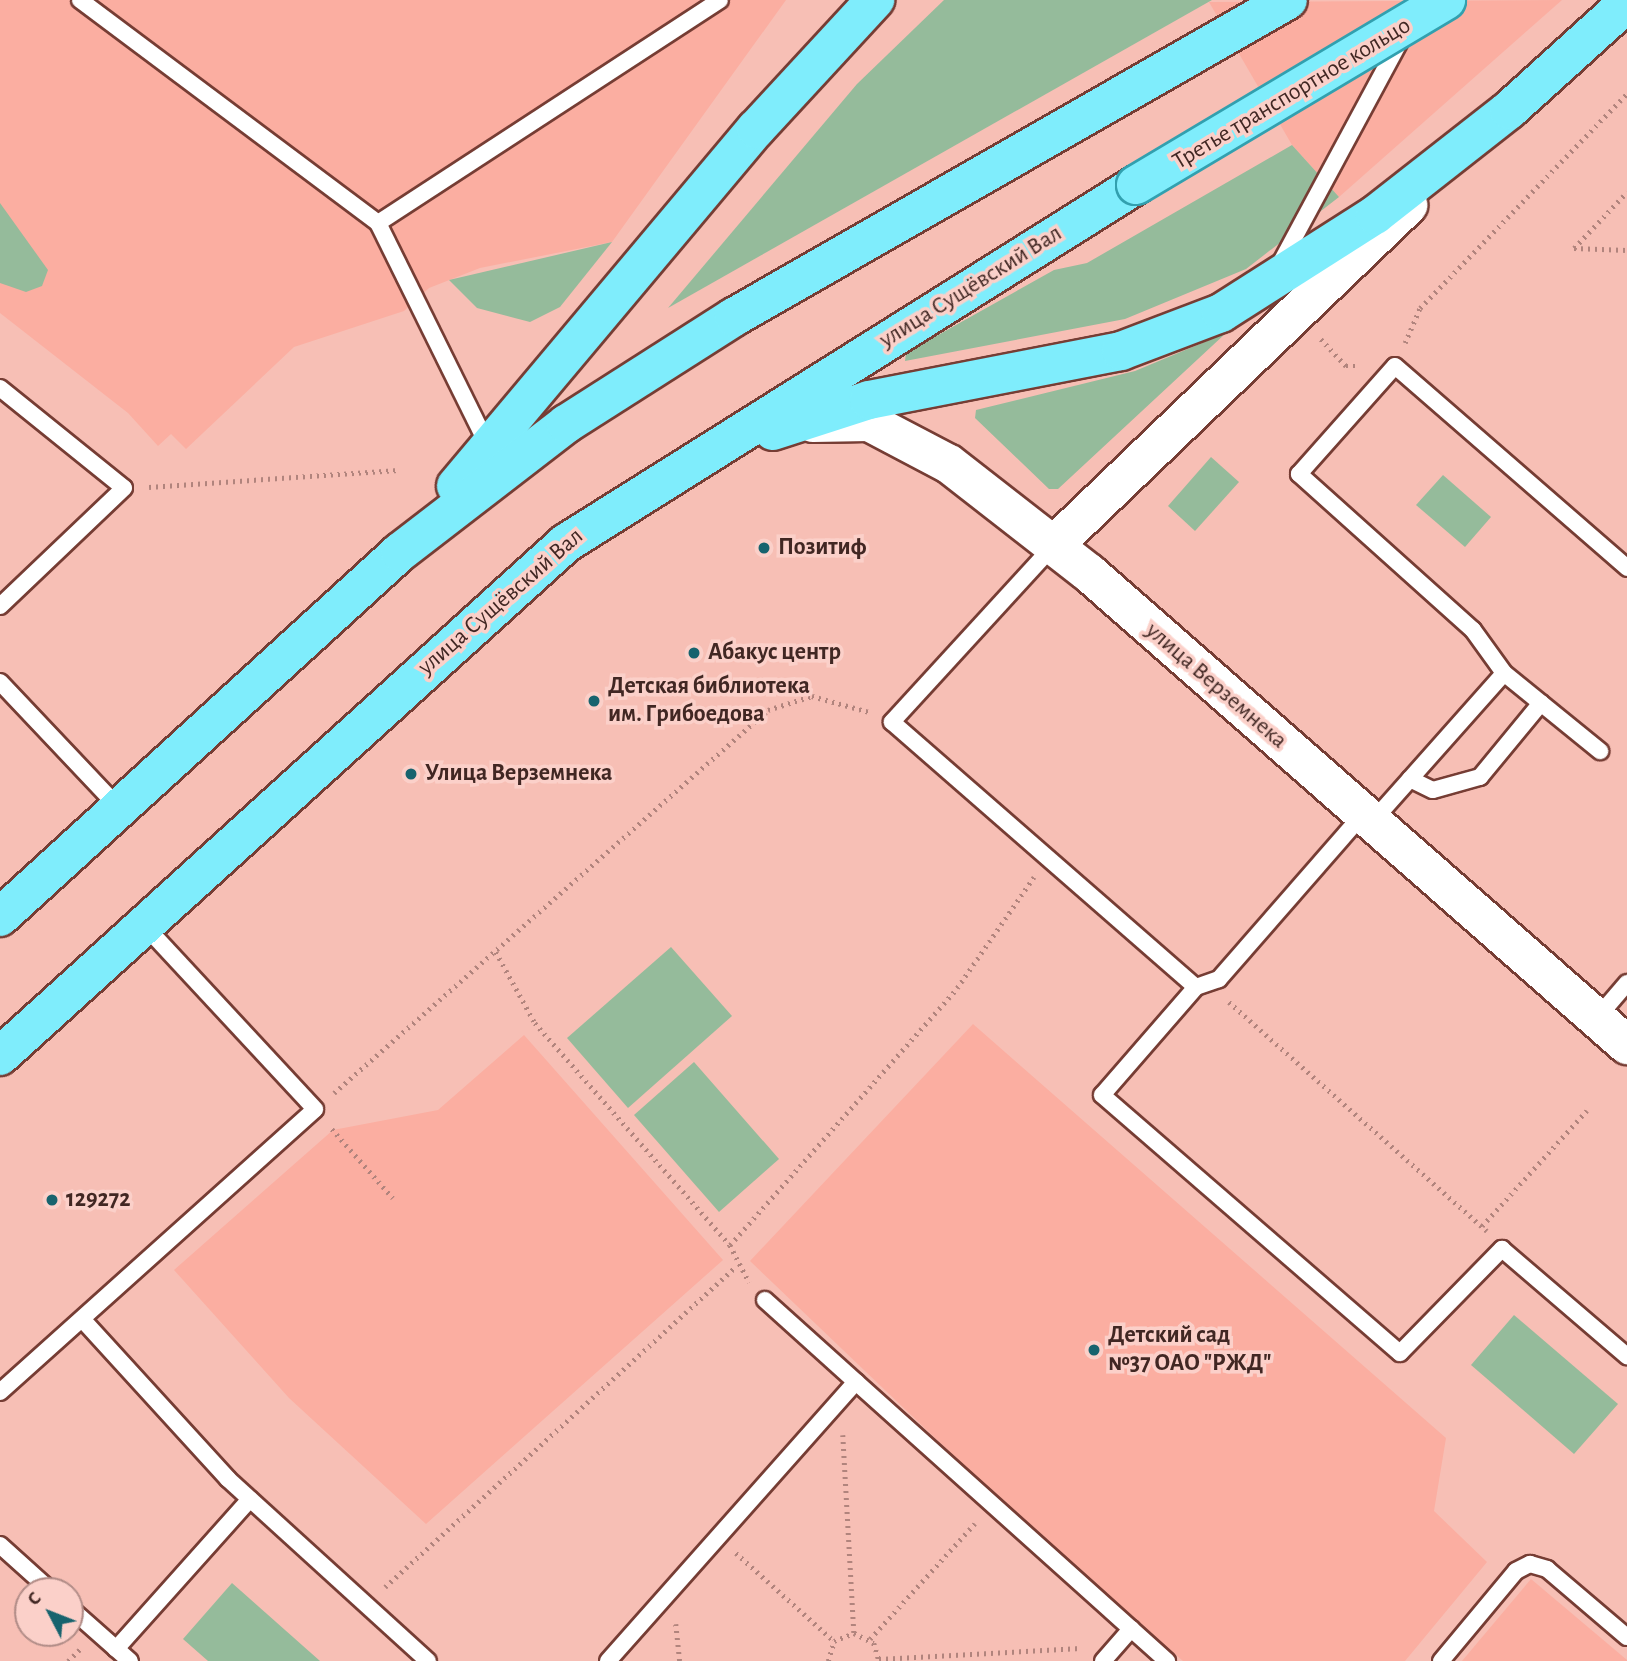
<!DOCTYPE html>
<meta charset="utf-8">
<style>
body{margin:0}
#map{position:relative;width:1627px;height:1661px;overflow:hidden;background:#f7bfb5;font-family:"Alegreya Sans",sans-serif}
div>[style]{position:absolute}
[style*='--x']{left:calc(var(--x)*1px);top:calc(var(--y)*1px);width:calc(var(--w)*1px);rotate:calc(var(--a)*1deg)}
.built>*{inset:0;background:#fbaea1}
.green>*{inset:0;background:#95bb9b}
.path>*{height:4.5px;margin-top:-2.25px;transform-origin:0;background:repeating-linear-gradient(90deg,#b1847d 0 2px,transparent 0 7px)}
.roads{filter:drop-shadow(2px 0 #763d34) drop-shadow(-2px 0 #763d34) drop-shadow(0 2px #763d34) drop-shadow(0 -2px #763d34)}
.service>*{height:16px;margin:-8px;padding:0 8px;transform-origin:8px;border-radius:8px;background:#fff}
.tertiary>*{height:38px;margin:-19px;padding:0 19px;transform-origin:19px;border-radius:19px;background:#fff}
.primary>*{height:38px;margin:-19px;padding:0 19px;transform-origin:19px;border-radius:19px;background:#7fedfc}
.bridges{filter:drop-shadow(2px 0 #32a0af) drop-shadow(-2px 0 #32a0af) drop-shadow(0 2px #32a0af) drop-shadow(0 -2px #32a0af)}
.primary-bridge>*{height:38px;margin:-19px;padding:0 19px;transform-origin:19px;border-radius:19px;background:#7fedfc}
.dots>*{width:19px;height:19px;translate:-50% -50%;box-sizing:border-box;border:4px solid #fbd0c9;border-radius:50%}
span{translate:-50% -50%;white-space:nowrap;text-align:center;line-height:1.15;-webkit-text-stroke:7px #fbd0c9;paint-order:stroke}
.street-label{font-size:24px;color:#412723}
.poi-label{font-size:24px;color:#412723;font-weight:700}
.left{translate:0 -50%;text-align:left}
.north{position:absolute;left:14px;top:1577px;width:70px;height:70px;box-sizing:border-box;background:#fbd0c9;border:2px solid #b18c87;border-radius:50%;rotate:312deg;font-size:19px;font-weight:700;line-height:28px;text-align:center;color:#412723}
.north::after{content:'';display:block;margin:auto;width:24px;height:32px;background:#17636e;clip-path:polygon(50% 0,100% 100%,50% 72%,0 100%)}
</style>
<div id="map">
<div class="built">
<i style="clip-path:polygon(0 0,786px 0,612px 242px,480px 268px,429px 288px,404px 311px,294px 347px,186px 449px,171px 434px,158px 446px,128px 413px,0 313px)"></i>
<i style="clip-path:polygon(1562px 0,1339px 197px,1292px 145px,1209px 2px)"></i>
<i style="clip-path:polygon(973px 1024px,1446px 1438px,1434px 1511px,1487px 1562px,1405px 1661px,1183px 1661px,1023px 1522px,750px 1261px)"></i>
<i style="clip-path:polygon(524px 1035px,723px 1260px,426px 1524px,289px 1398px,174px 1270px,333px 1130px,438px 1110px)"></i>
<i style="clip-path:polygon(1531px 1579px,1627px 1660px,1627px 1661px,1462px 1661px)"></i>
</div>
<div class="green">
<i style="clip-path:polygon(944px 0,1212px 0,668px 308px,857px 84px)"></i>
<i style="clip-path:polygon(1292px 145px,1339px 197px,1246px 269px,1125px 319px,905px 361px,906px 353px,1054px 270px,1087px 263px)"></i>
<i style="clip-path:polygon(0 203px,48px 270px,42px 286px,26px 292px,0 283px)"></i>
<i style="clip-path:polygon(612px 242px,560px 307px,530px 322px,477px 308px,449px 280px)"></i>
<i style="clip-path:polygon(1226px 333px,1058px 489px,1049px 489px,975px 418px,976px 410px,1135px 371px)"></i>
<i style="clip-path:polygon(1211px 457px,1239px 482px,1195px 531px,1168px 506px)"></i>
<i style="clip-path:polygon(1443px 475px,1491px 517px,1465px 547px,1416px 505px)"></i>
<i style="clip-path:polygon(671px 947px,732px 1016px,628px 1108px,567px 1038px)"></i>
<i style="clip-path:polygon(694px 1062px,779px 1159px,719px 1212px,634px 1115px)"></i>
<i style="clip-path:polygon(1514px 1315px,1618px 1404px,1574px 1454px,1471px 1365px)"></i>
<i style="clip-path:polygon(232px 1583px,320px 1661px,208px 1661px,183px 1639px)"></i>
</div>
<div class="path">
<i style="--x:1574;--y:248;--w:77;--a:-46.6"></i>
<i style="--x:1574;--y:248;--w:53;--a:2.2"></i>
<i style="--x:1321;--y:339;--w:37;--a:47"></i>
<i style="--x:1346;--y:366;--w:14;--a:0"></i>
<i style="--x:1405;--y:343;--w:38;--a:-67"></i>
<i style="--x:1420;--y:308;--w:298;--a:-46"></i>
<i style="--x:149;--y:487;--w:250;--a:-3.9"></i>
<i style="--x:496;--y:952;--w:81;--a:61.2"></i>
<i style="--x:535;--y:1023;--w:295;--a:48.7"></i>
<i style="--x:730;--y:1245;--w:42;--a:62.8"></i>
<i style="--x:1229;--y:1002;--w:345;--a:41.6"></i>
<i style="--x:334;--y:1093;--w:579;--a:-41.43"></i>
<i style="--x:768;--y:710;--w:46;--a:-17.7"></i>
<i style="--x:812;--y:696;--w:59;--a:15.7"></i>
<i style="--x:332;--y:1129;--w:92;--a:48.5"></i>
<i style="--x:1482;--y:1226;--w:156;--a:-47.8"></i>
<i style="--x:730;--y:1245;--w:343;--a:-48.5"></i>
<i style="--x:957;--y:988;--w:135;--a:-55.3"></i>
<i style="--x:843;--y:1435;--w:198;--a:86.8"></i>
<i style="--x:736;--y:1553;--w:132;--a:41.9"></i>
<i style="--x:385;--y:1587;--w:475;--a:-42.4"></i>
<i style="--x:676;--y:1624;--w:37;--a:84"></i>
<i style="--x:870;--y:1639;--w:156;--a:-47.8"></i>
<i style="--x:879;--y:1659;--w:202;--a:-3.1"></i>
<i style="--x:68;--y:1661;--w:17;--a:-45"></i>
<i style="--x:828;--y:1661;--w:21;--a:-73"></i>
<i style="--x:834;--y:1641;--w:22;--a:-22"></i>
<i style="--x:854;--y:1633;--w:22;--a:27"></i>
<i style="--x:874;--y:1643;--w:18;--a:74"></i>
</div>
<div class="roads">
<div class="service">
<i style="--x:80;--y:0;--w:372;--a:36.8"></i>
<i style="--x:378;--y:223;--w:249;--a:63.7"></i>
<i style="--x:378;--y:223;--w:408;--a:-33.1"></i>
<i style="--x:1280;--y:264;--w:261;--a:-61.7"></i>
<i style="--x:0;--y:388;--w:159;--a:38.9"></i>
<i style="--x:124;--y:488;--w:171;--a:136.4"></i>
<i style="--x:1054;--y:545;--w:240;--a:132.5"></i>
<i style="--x:892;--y:722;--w:403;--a:41.1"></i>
<i style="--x:1196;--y:987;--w:143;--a:131"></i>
<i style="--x:1102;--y:1095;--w:394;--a:40.9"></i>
<i style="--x:1400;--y:1353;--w:146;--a:-45.6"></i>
<i style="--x:1502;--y:1249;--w:165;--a:40.6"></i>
<i style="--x:1504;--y:673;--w:124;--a:39.1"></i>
<i style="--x:0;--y:682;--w:173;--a:46.6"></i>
<i style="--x:1410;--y:779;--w:25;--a:26"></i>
<i style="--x:1433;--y:790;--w:49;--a:-15.5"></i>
<i style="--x:1480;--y:777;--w:96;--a:-50.5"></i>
<i style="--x:1371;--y:823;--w:200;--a:-48.4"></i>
<i style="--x:1504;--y:673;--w:53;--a:-125.8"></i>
<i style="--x:1473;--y:630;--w:234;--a:-138.1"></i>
<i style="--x:1299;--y:474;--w:144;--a:-48.4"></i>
<i style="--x:1395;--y:366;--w:308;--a:41"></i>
<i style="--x:1196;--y:987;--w:24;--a:-19"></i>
<i style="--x:1219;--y:979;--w:218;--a:-48.9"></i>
<i style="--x:1597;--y:1018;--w:46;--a:-49.4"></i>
<i style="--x:765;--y:1300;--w:122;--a:42"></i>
<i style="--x:82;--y:1319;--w:217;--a:47.6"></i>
<i style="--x:228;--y:1479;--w:270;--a:42.3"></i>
<i style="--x:0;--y:1392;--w:423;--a:-41.9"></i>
<i style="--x:315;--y:1109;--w:253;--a:-132.9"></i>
<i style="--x:0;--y:1545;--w:69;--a:42"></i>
<i style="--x:70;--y:1608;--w:80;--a:41.5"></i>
<i style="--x:116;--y:1649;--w:201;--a:-48.2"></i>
<i style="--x:608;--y:1661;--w:373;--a:-48.4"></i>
<i style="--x:856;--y:1382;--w:418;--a:41.9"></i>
<i style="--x:1103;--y:1661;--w:43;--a:-48.8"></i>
<i style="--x:1441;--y:1661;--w:117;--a:-50.2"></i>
<i style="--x:1516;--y:1571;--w:16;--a:-27"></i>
<i style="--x:1530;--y:1564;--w:18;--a:16"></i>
<i style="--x:1547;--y:1569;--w:105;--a:40.4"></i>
</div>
<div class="tertiary">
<i style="--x:813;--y:423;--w:56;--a:-1"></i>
<i style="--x:869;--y:422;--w:90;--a:27.7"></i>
<i style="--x:949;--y:464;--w:177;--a:37.9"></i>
<i style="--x:1089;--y:573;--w:716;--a:41.26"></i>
<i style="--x:1054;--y:545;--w:491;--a:-43.8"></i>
</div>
<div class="primary">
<i style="--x:773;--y:431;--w:101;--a:-17.9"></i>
<i style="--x:869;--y:400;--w:257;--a:-11"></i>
<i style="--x:1121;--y:351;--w:107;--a:-20.8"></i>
<i style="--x:1221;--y:313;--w:183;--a:-32.5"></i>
<i style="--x:1375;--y:215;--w:170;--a:-38.1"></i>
<i style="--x:1509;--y:110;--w:159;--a:-42.2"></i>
<i style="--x:456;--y:486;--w:466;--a:-50"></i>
<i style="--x:756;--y:129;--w:176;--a:-47.3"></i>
<i style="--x:0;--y:917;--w:542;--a:-42.38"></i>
<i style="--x:400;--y:552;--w:210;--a:-37.6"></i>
<i style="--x:566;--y:424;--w:199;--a:-32.5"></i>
<i style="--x:734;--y:317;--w:638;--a:-29.78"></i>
<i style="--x:0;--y:1056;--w:764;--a:-42.19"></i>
<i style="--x:566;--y:543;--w:673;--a:-32.13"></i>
</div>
</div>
<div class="bridges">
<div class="primary-bridge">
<i style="--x:1136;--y:185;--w:361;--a:-30.8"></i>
</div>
</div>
<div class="dots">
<i style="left:764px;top:548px;background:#17636e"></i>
<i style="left:694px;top:653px;background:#17636e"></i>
<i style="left:594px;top:701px;background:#17636e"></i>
<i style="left:411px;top:774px;background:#17636e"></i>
<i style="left:52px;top:1200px;background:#17636e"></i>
<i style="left:1094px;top:1350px;background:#17636e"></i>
</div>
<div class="street-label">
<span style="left:1292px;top:94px;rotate:-31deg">Третье транспортное кольцо</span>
<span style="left:971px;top:287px;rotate:-32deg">улица Сущёвский Вал</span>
<span style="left:501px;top:602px;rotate:-41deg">улица Сущёвский Вал</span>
<span style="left:1216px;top:686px;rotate:41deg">улица Верземнека</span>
</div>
<div class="poi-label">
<span class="left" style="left:778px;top:548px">Позитиф</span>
<span class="left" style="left:708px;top:653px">Абакус центр</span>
<span class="left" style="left:608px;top:701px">Детская библиотека<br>им. Грибоедова</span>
<span class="left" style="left:425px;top:774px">Улица Верземнека</span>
<span class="left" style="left:66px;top:1200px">129272</span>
<span class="left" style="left:1108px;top:1350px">Детский сад<br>№37 ОАО "РЖД"</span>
</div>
<div class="north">С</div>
</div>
